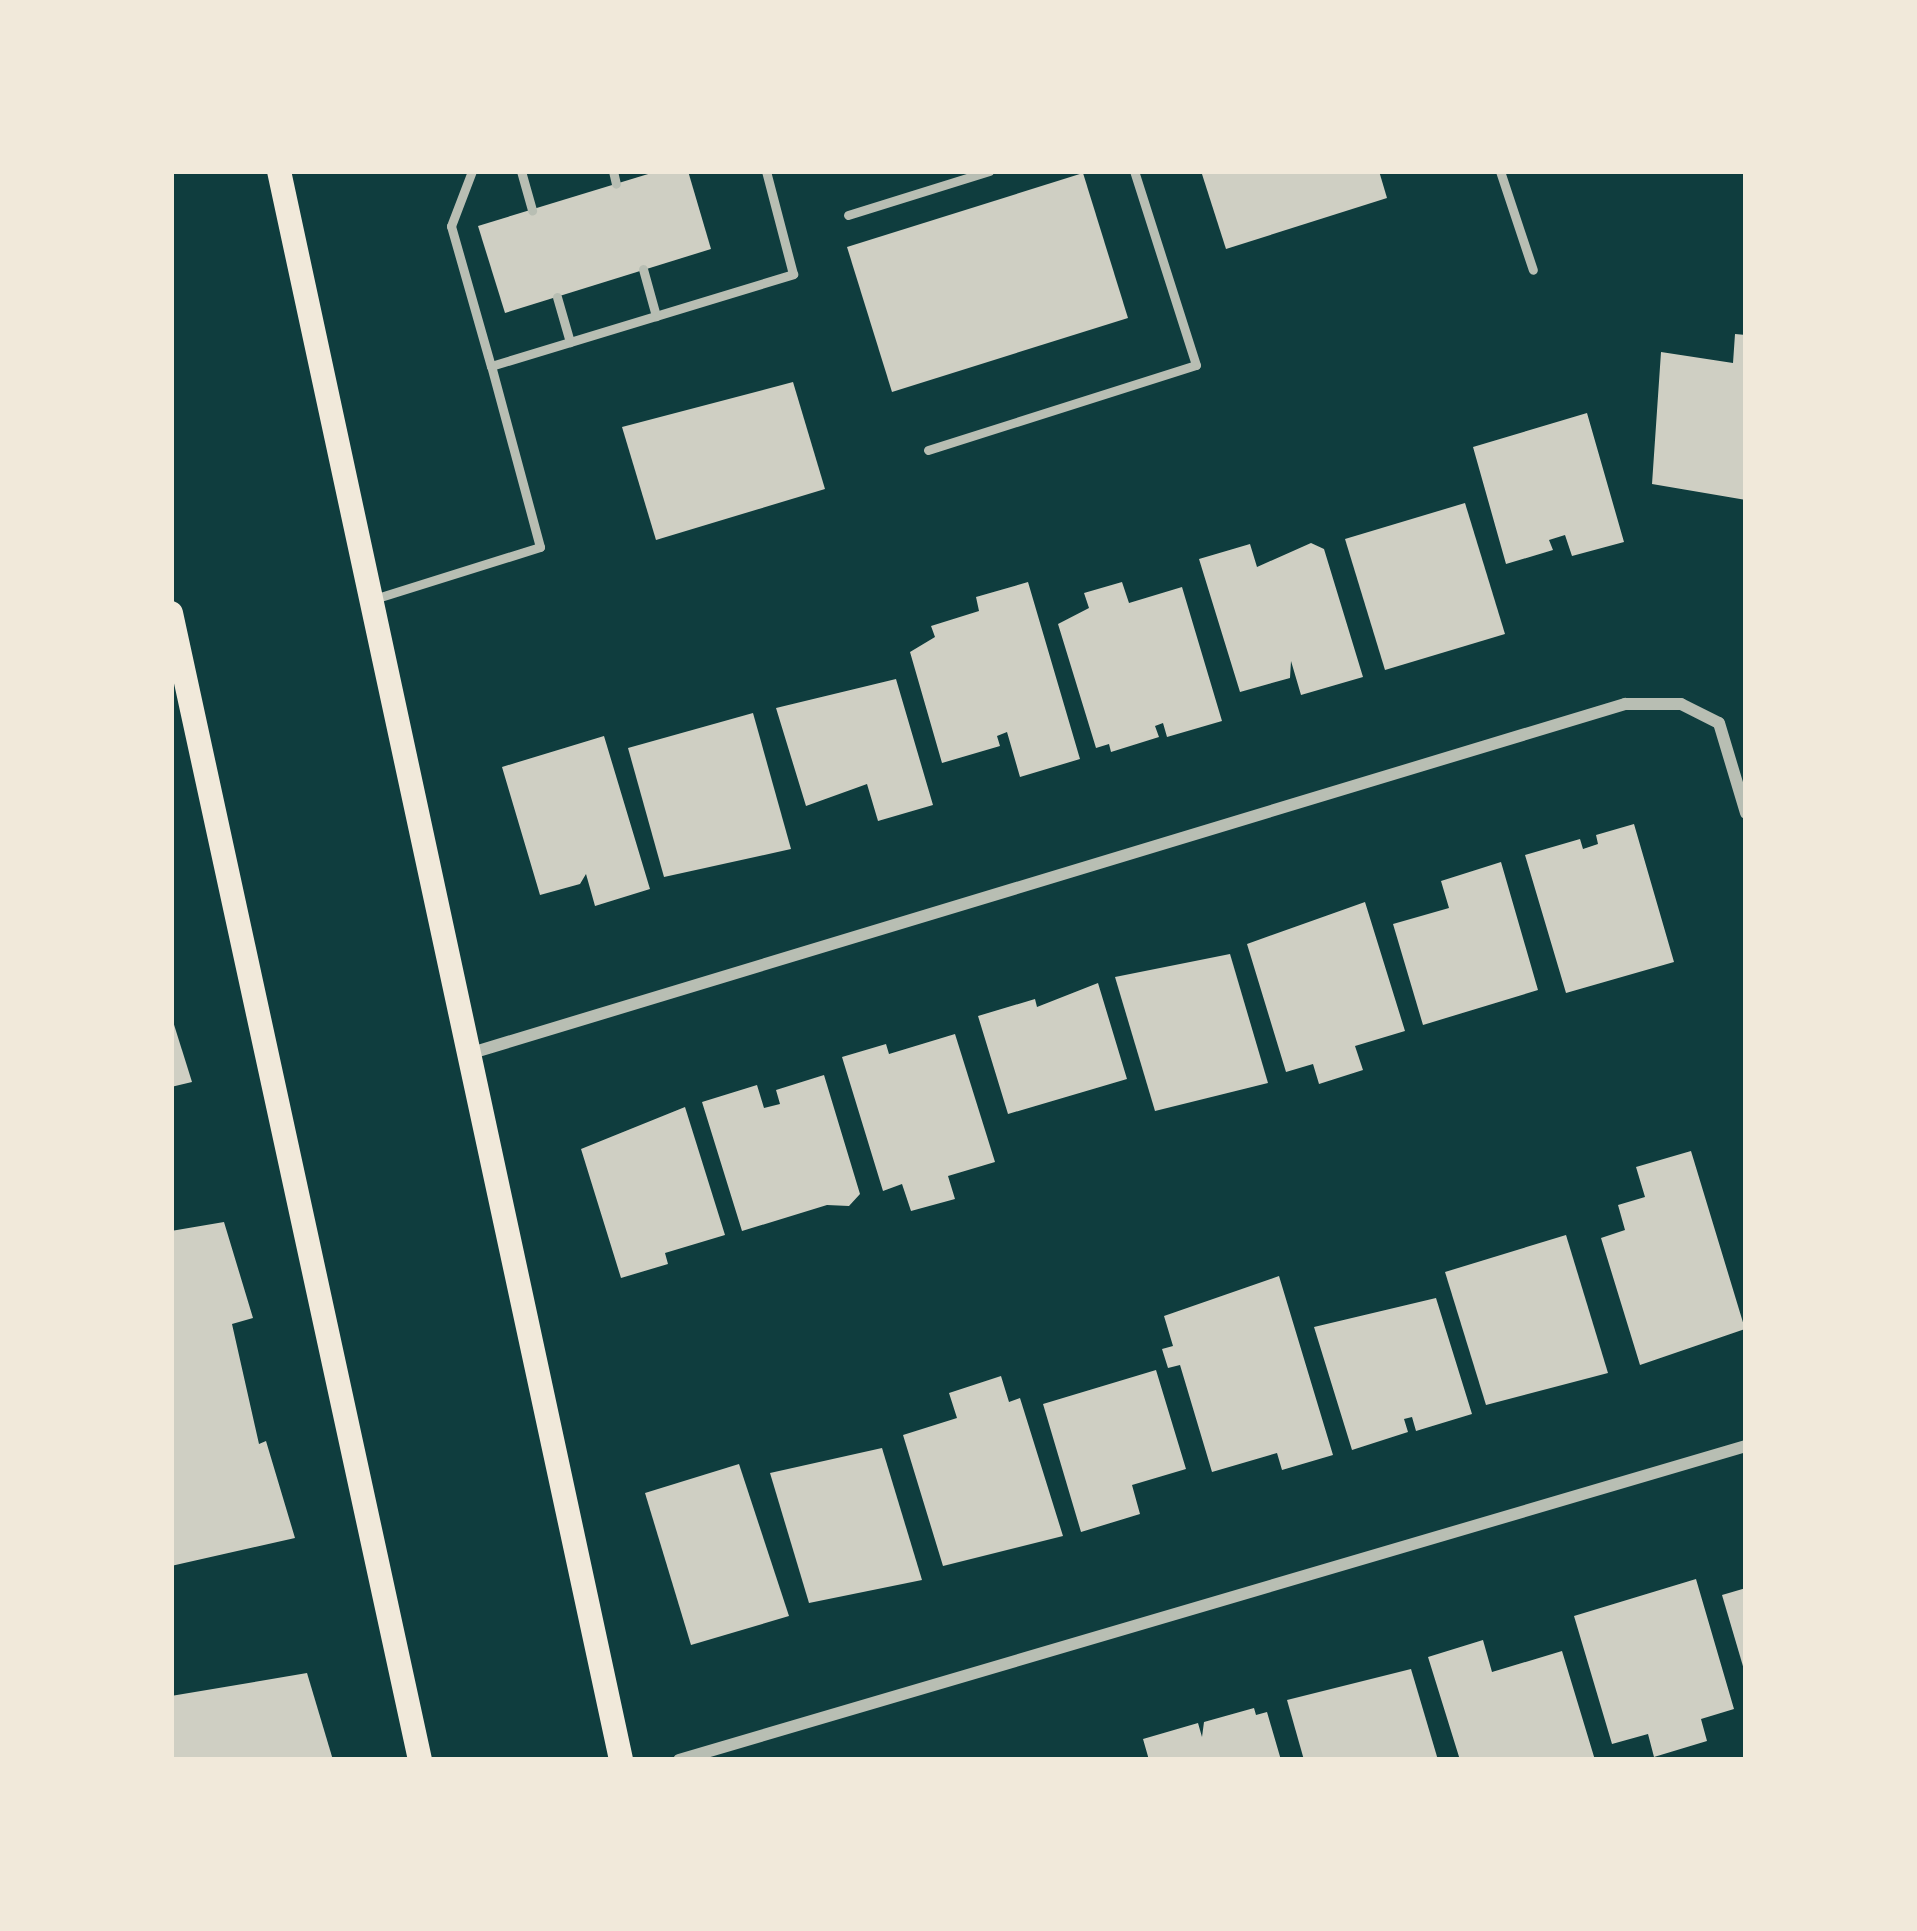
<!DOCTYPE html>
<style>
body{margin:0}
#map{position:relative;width:1917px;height:1931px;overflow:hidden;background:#0f3d3e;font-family:Rubik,sans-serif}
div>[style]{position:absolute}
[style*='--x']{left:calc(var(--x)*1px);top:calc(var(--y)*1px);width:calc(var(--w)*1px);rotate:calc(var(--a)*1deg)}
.building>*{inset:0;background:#cfcfc3}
.service>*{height:9px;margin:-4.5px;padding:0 4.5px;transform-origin:4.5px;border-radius:4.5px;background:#b8beb3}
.minor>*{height:12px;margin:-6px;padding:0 6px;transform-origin:6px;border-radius:6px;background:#b8beb3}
.secondary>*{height:24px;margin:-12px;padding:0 12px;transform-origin:12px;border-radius:12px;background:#f1e9da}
span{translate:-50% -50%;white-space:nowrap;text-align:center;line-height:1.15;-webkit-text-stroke:12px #f1e9da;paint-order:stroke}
.frame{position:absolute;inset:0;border:174px solid #f1e9da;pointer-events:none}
</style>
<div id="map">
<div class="building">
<i style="clip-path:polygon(658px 171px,688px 171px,711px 249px,505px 313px,478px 226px)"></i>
<i style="clip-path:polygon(1201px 171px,1379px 171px,1387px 198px,1226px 249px)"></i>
<i style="clip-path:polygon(1083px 173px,1128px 318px,892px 392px,847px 247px)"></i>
<i style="clip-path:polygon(1735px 334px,1746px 335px,1746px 500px,1652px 484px,1661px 352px,1733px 363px)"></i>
<i style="clip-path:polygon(793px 382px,825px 489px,656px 540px,622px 427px)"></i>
<i style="clip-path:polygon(1587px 413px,1624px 542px,1572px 556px,1565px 535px,1549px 540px,1553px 550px,1506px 564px,1473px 447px)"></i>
<i style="clip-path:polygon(1465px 503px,1505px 634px,1385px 670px,1345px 539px)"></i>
<i style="clip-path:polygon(1311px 543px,1324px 549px,1363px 677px,1301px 695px,1291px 661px,1290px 678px,1240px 692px,1199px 559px,1250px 544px,1257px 567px)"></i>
<i style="clip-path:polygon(1028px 582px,1080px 759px,1020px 777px,1007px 732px,997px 736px,1000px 746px,942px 763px,910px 652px,935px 637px,931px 626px,979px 611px,976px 597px)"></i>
<i style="clip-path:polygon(1122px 582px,1129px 603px,1182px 587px,1222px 721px,1167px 737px,1163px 723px,1155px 726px,1159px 737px,1111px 752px,1109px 744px,1096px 748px,1058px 624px,1089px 608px,1084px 593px)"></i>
<i style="clip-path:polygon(896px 679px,933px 805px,878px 821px,867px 784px,806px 806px,776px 708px)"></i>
<i style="clip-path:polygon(753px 713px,791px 849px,664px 877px,628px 748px)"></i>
<i style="clip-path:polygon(604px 736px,650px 889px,595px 906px,586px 874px,580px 884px,540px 895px,502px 767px)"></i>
<i style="clip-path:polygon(1634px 824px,1674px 962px,1566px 993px,1525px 855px,1580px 839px,1583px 849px,1598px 844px,1596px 835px)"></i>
<i style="clip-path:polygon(1501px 862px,1538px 990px,1423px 1025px,1393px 924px,1449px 908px,1441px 881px)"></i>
<i style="clip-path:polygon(1365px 902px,1405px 1031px,1355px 1046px,1363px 1070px,1319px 1084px,1313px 1064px,1286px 1072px,1247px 944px)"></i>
<i style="clip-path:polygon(1230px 954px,1268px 1083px,1155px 1111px,1115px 977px)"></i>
<i style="clip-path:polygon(1098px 983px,1127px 1079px,1008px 1114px,978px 1016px,1035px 999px,1037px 1007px)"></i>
<i style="clip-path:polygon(171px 1015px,192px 1082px,171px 1087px)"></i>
<i style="clip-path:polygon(955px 1034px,995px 1162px,948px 1176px,955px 1199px,911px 1211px,902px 1184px,883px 1191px,842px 1057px,886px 1044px,889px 1054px)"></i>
<i style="clip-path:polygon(824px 1075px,860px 1194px,849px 1206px,827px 1205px,742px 1231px,702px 1102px,757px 1085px,764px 1108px,780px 1104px,776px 1090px)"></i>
<i style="clip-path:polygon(685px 1107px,725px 1235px,665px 1253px,668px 1264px,621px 1278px,581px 1149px)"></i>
<i style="clip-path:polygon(1691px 1151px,1745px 1329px,1640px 1365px,1601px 1238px,1625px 1230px,1618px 1205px,1645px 1197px,1636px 1167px)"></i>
<i style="clip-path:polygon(224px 1222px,253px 1318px,232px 1324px,259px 1444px,266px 1441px,295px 1538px,171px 1566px,171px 1231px)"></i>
<i style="clip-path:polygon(1566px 1235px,1608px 1373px,1486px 1405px,1445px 1272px)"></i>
<i style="clip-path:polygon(1279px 1276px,1333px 1455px,1282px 1470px,1277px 1453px,1212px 1472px,1180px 1365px,1168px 1368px,1162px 1349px,1173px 1346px,1164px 1316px)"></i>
<i style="clip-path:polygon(1436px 1298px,1472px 1414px,1416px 1431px,1412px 1417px,1404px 1419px,1408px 1432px,1352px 1450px,1314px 1327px)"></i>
<i style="clip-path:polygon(1156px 1370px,1186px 1469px,1132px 1485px,1140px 1514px,1081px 1532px,1043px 1404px)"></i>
<i style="clip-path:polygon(1001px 1376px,1009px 1402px,1020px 1398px,1063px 1536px,943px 1566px,903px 1435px,957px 1418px,949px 1393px)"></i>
<i style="clip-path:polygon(882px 1448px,922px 1580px,809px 1603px,770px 1473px)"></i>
<i style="clip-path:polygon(739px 1464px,789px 1616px,691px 1645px,645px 1493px)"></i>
<i style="clip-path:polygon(1696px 1579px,1734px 1709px,1701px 1719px,1707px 1741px,1654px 1757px,1648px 1734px,1612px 1744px,1574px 1616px)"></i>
<i style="clip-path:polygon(1746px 1588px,1746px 1673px,1745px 1673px,1722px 1595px)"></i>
<i style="clip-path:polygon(1483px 1640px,1492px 1672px,1562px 1651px,1595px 1760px,1460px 1760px,1428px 1657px)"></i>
<i style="clip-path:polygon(1411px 1669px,1438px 1760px,1304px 1760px,1287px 1700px)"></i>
<i style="clip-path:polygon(307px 1673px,333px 1760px,171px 1760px,171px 1696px)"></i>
<i style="clip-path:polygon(1254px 1708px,1256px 1715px,1267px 1712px,1281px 1760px,1149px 1760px,1143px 1739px,1198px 1723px,1202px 1737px,1204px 1722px)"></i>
</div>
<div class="service">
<i style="--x:472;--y:171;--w:59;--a:110.9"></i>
<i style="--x:451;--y:226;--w:146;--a:74.1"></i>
<i style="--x:521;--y:171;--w:41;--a:74.2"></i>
<i style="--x:613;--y:171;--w:13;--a:77"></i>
<i style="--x:1500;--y:171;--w:104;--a:71.6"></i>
<i style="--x:848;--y:215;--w:148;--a:-17.3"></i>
<i style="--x:643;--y:269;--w:49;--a:74.5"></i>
<i style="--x:557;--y:297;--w:47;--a:73.9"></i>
<i style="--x:928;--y:450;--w:281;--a:-17.6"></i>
<i style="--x:1196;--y:365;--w:204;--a:-107.7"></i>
<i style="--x:374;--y:599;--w:174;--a:-17.4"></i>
<i style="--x:540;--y:547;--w:188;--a:-105.1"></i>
<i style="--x:491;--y:366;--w:316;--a:-16.9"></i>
<i style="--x:793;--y:274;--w:106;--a:-104.7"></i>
</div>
<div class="minor">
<i style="--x:465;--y:1055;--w:1212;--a:-16.84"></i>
<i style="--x:1625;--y:704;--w:56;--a:0"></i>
<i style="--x:1681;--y:704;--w:42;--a:26.6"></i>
<i style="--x:1719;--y:723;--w:94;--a:73.3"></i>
<i style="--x:679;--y:1760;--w:1112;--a:-16.4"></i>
</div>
<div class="secondary">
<i style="--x:279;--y:171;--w:1625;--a:77.85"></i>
<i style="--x:171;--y:613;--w:1174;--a:77.75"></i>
</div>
<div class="frame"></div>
</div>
